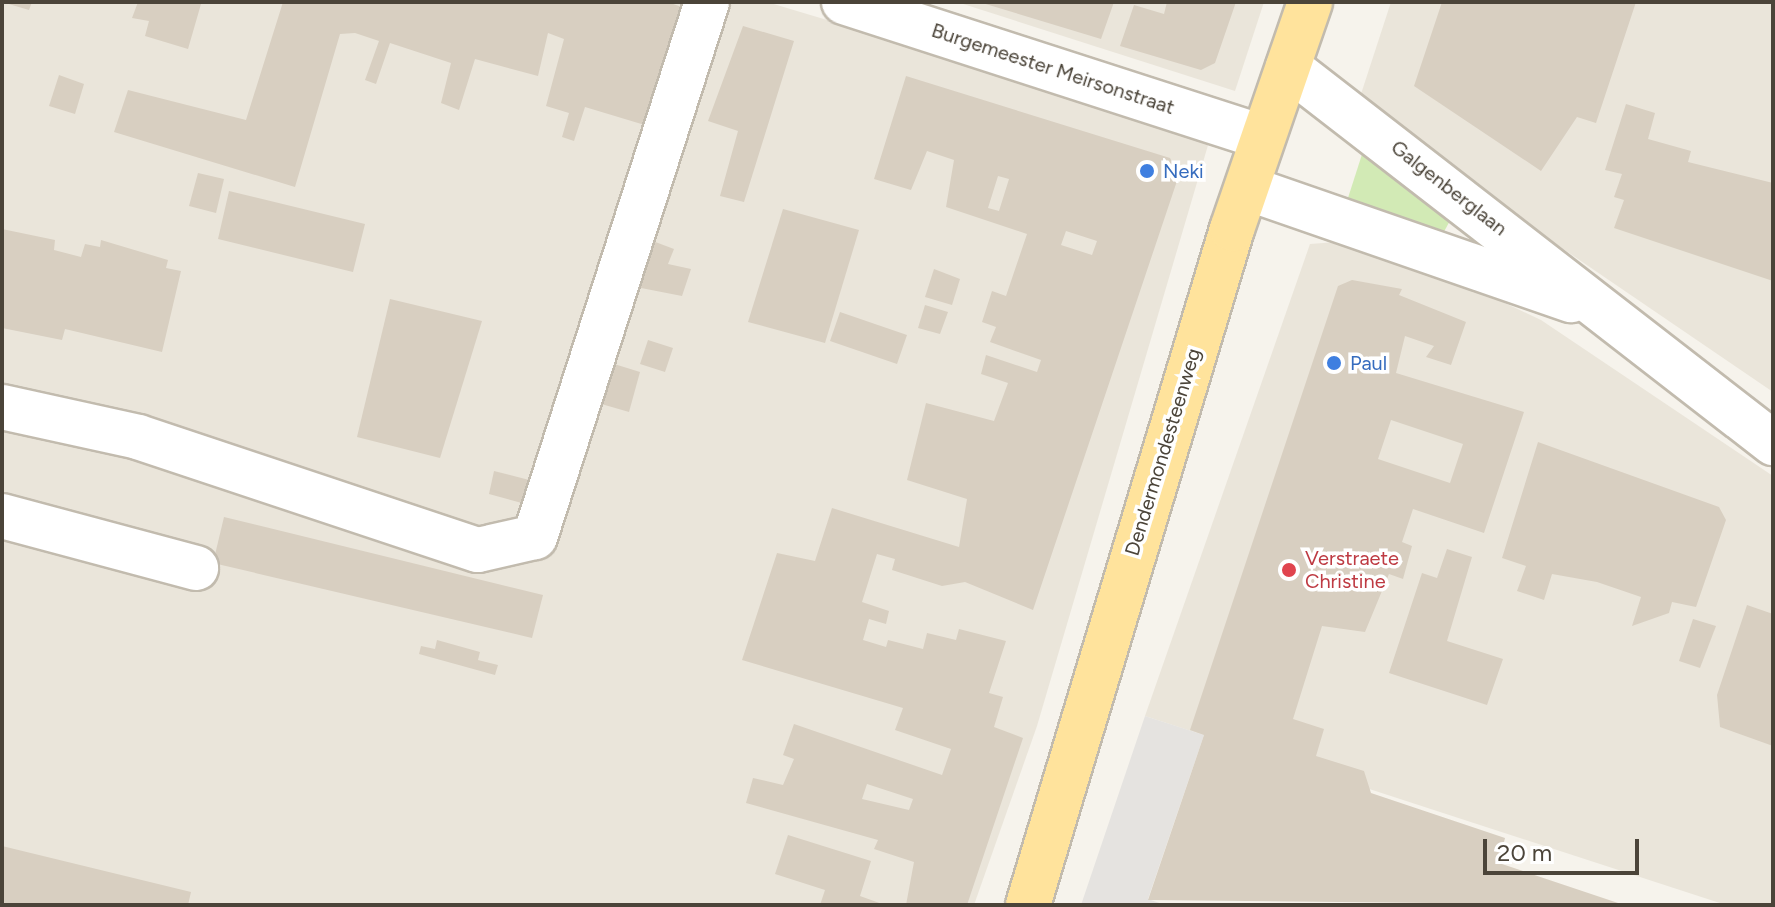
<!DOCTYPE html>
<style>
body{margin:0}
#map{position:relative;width:1775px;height:907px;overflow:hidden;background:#f6f3ec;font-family:Figtree,sans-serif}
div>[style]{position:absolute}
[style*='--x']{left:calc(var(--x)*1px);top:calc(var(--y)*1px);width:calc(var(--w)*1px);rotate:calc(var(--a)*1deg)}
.residential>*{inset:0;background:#eae5da}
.green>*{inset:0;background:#d2eab5}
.parking>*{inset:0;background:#e5e3e0}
.building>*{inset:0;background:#d8cfc1}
.roads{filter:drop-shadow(2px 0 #c2bbae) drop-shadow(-2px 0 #c2bbae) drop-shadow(0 2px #c2bbae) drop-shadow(0 -2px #c2bbae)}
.minor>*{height:44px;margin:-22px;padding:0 22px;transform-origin:22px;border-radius:22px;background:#fff}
.major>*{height:44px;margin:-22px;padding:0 22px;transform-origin:22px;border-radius:22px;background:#ffe39c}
.dots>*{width:22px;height:22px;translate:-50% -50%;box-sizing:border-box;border:4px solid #fff;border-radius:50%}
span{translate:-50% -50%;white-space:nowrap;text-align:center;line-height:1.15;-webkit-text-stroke:7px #fff;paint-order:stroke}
.street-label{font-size:20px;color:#4b4439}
.shop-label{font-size:20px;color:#366cbe}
.left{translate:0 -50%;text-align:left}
.health-label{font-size:20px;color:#be3a42}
.frame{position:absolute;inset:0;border:4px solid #4b4439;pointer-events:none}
.scale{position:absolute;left:1483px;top:839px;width:156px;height:36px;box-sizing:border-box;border:4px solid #4b4439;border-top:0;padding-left:10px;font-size:24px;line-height:28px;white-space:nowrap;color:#4b4439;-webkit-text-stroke:6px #fff;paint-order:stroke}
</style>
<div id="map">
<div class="residential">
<i style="clip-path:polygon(2px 2px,767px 2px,1211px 135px,1037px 726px,974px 905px,2px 905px)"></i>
<i style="clip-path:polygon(957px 2px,1264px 2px,1235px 91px)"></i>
<i style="clip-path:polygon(1391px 2px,1773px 2px,1773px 392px,1553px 242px,1361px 94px)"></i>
<i style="clip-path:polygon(1337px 242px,1431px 268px,1541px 320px,1773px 476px,1773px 905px,1726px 905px,1145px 716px,1310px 244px)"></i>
</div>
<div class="green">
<i style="clip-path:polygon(1365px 145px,1452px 217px,1440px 239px,1347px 201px)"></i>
</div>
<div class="parking">
<i style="clip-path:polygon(1145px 716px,1204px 735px,1148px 899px,1165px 905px,1081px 905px)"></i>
</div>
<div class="building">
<i style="clip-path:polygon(2px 2px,32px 2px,29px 10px)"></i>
<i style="clip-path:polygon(138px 2px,201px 4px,188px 49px,145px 36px,149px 21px,132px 18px)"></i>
<i style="clip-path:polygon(283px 2px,668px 2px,684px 8px,648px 126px,585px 107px,574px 141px,562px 137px,569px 113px,546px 106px,564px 39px,548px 33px,538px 76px,475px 59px,459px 110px,441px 103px,451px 63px,390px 43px,376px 84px,365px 80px,379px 41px,355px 33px,340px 34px,295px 187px,114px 132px,128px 90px,246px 120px)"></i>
<i style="clip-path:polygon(979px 2px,1114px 2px,1101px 39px)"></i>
<i style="clip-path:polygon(1167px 2px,1236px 2px,1215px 63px,1201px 70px,1120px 46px,1134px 5px,1164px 14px)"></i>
<i style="clip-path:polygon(1442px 2px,1636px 2px,1596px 123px,1577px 117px,1541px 171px,1414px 86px)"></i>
<i style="clip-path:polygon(743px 26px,794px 41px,744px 202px,720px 196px,738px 131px,708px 121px)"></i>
<i style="clip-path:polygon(59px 75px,84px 84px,75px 114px,49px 106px)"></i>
<i style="clip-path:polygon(evenodd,906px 76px,1170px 158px,1179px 175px,1033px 610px,965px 582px,942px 586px,892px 570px,895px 559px,877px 554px,862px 602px,889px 611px,886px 624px,869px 619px,863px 640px,886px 647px,888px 640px,923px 649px,927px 633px,956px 640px,959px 629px,1006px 641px,989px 693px,1003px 697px,994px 727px,1023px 738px,967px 905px,906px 905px,914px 862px,874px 849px,878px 840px,746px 803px,753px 778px,783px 785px,794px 759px,783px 755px,794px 724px,942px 775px,951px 749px,895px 730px,903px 708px,742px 660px,777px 553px,815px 561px,832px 508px,959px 547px,967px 499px,907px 480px,926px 403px,994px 421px,1008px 383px,981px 374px,986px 355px,1037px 372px,1041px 360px,990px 342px,996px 327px,982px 322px,992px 291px,1006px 296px,1027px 234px,946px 207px,954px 160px,927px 151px,911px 190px,874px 179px,906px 76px,998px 176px,1009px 179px,999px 211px,988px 208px,998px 176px,906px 76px,1066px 231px,1097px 241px,1092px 255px,1061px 245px,1066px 231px,906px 76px,867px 784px,913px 799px,909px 810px,862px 799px,867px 784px)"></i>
<i style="clip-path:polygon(1626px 104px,1655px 113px,1648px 139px,1691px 151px,1688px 162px,1773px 183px,1773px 281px,1614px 228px,1624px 200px,1614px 197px,1622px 174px,1605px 170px)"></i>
<i style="clip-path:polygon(198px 173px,224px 179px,216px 213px,189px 206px)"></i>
<i style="clip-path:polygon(229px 191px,365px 224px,353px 272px,218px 239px)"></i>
<i style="clip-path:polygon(783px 209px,859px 230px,825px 343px,748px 322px)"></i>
<i style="clip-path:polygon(2px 229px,55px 240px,54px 250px,81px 257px,85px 244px,100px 247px,101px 240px,168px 260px,166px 268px,181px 271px,162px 352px,65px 329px,62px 340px,2px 328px)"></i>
<i style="clip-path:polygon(650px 240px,674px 249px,668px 264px,691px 269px,682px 296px,636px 287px)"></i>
<i style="clip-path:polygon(934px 269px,960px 279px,952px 305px,925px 297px)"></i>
<i style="clip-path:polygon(evenodd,1352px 280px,1402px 289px,1399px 295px,1466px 322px,1451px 365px,1426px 357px,1434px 346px,1405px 336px,1396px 373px,1524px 412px,1484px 533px,1413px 509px,1402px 542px,1412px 546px,1403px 579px,1389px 574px,1365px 632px,1322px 626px,1293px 719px,1324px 729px,1316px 756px,1364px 771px,1371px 793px,1505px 838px,1499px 863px,1624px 905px,1148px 900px,1204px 735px,1190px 730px,1338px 286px,1352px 280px,1391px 420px,1463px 444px,1450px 483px,1378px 459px,1391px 420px)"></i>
<i style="clip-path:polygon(390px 299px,482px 321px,440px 458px,357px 437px)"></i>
<i style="clip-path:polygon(925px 305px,948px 312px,940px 334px,918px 328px)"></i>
<i style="clip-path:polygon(840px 312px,907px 335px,897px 364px,830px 341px)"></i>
<i style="clip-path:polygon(648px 340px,673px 348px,665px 372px,640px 364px)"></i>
<i style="clip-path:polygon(611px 363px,640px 372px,629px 412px,598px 403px)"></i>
<i style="clip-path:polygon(1538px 442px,1719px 507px,1726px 520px,1696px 607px,1672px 602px,1669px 613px,1632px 626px,1641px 597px,1597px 582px,1552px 574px,1544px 600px,1517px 591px,1526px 566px,1502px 558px)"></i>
<i style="clip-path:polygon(494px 471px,533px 481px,529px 505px,489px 494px)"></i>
<i style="clip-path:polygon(224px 517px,543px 595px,532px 638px,213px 563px)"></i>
<i style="clip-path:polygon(1447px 549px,1472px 557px,1447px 641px,1503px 659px,1487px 705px,1389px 673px,1422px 573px,1437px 578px)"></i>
<i style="clip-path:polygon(1747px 605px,1773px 614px,1773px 746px,1720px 727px,1717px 695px)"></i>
<i style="clip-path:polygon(1693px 619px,1716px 626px,1700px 668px,1679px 661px)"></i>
<i style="clip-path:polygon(437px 640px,480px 652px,478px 660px,498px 665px,495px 675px,419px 654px,421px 646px,435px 649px)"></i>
<i style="clip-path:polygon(788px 835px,871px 861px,860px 896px,885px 905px,820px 905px,825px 890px,775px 874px)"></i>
<i style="clip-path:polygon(2px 846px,191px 892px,188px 905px,2px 905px)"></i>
</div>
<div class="roads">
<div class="minor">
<i style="--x:844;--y:2;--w:440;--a:17.9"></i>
<i style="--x:1288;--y:67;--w:614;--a:37.78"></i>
<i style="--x:1247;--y:188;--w:343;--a:19.1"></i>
<i style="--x:2;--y:407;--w:139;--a:12.4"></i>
<i style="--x:138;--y:437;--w:358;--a:18.4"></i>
<i style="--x:478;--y:550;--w:58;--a:-12.8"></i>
<i style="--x:535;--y:537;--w:562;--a:-72.18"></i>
<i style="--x:2;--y:516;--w:201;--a:15"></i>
</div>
<div class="major">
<i style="--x:1028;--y:905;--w:706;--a:-73.21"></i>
<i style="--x:1232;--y:229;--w:240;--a:-71"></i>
</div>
</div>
<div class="dots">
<i style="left:1147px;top:171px;background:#3f7fe0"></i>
<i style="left:1334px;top:363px;background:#3f7fe0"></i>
<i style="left:1289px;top:570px;background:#e0444e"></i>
</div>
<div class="street-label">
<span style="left:1053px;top:69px;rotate:18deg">Burgemeester Meirsonstraat</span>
<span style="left:1449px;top:188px;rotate:38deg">Galgenberglaan</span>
<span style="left:1163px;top:452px;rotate:-73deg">Dendermondesteenweg</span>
</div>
<div class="shop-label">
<span class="left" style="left:1163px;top:171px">Neki</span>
<span class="left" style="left:1350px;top:363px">Paul</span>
</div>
<div class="health-label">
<span class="left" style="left:1305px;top:570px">Verstraete<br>Christine</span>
</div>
<div class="frame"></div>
<div class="scale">20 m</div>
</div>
